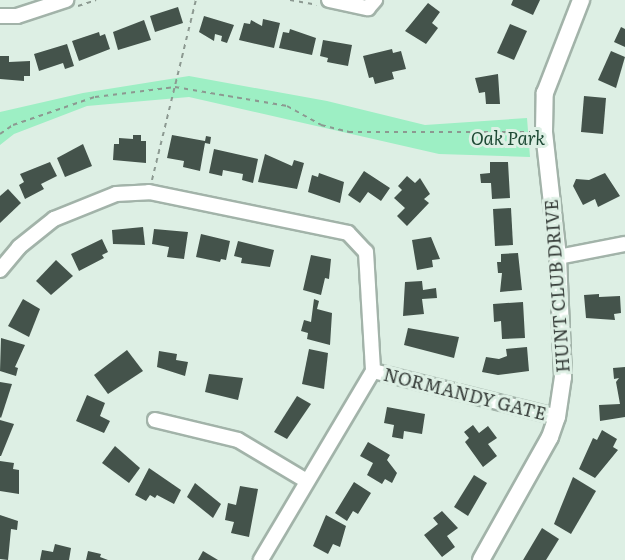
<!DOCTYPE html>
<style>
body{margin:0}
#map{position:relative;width:625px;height:560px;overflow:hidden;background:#ddefe4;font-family:Literata,serif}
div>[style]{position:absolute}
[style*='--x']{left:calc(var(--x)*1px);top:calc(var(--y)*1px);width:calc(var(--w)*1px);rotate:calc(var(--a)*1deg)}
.green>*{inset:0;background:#9defc4}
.building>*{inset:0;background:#44534b}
.path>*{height:2px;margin-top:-1px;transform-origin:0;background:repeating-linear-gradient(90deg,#8c9991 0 4.5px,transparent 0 9px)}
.roads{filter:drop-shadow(2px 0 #a2b3a9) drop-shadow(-2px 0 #a2b3a9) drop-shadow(0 2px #a2b3a9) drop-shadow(0 -2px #a2b3a9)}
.minor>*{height:14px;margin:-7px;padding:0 7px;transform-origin:7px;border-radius:7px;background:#fff}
.tertiary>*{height:16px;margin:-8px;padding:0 8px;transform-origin:8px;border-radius:8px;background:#fff}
span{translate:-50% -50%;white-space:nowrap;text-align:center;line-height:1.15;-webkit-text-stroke:6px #ddefe4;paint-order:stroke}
.park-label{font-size:18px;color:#1e4a35;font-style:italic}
.street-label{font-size:18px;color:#373e3a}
</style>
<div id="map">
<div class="green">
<i style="clip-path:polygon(189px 76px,327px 101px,425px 125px,527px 118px,530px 157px,439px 154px,189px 97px,87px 106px,14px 134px,0 145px,0 112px,83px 93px)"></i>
</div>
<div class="building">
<i style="clip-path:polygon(513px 0,540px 0,533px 15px,511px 5px)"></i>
<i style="clip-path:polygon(428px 3px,440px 12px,432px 23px,438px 28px,426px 44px,405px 31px)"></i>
<i style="clip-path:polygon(178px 7px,183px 23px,155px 32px,150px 16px)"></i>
<i style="clip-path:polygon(204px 16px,234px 25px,227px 43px,221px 41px,222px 36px,215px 34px,214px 41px,199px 32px)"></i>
<i style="clip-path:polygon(263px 19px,280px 23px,274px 48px,239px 40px,244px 23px,250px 24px,251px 20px,262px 26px)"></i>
<i style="clip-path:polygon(144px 20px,151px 40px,118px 50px,113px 32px)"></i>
<i style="clip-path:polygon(510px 24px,527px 31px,514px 60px,497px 53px)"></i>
<i style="clip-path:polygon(621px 27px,625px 29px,625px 47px,614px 42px)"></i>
<i style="clip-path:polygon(290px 29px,316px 38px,312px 55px,279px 48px,283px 32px,289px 33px)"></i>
<i style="clip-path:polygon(99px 32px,100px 36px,105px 34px,110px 49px,79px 61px,72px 41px)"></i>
<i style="clip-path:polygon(323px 40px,352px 45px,348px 66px,327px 62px,328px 58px,320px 56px)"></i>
<i style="clip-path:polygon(67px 44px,74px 66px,65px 69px,63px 63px,39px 71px,34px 54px)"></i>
<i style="clip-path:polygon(392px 49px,393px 53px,401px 51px,406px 69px,392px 72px,394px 79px,375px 84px,373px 77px,369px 78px,363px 56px)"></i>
<i style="clip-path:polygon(611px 51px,625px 57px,616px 88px,598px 80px)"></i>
<i style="clip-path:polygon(0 56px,9px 56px,9px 62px,30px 61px,30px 76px,24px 76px,24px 81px,0 79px)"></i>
<i style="clip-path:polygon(498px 74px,500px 104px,486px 104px,485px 92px,479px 93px,475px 78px)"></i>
<i style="clip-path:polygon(584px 96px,606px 98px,603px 134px,581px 132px)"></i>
<i style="clip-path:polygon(133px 135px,141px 135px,141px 141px,146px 141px,146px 163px,113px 160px,114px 144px,119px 144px,119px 138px,133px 139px)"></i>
<i style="clip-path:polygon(172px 135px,205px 141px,206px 136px,211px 137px,210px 144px,205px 143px,200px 171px,183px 167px,184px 161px,167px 158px)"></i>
<i style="clip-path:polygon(83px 144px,92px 166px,65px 177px,57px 158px)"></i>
<i style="clip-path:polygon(214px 149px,258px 159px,253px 183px,242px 180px,243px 174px,223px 170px,222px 176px,209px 173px)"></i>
<i style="clip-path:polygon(265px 154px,292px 166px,294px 160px,304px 163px,297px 189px,258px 182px)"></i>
<i style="clip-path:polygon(50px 162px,57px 176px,41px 184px,44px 189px,25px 199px,19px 185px,24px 182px,20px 174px)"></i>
<i style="clip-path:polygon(490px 162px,508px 162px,510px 198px,492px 199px,491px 183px,481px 183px,480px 174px,490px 173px)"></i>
<i style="clip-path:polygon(364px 171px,390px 188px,381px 201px,368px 192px,360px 203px,348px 195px)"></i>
<i style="clip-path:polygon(319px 173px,344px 182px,340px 203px,308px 192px,312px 175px,318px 177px)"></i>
<i style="clip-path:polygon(605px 173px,620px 196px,598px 207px,595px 199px,583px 205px,573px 186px,576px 179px,589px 180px)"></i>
<i style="clip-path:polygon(407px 176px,415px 183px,420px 178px,430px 194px,424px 199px,429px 203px,407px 226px,397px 216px,405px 208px,394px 198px,402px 190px,398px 186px)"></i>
<i style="clip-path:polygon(8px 189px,21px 203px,0 223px,0 196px)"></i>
<i style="clip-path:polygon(511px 208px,513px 245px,495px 246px,493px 209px)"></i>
<i style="clip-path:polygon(143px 227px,145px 245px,113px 244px,112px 230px)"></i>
<i style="clip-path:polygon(154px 229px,188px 232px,184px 259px,167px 257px,169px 247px,152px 244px)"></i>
<i style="clip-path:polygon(201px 234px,230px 241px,226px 260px,221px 259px,220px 262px,196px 257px)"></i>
<i style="clip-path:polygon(431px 237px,440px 259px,432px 260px,433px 267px,417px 270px,412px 240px)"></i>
<i style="clip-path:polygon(102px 239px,108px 252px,102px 255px,104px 258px,79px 271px,71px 254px)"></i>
<i style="clip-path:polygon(238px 241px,274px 250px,270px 267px,241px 263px,242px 258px,234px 256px)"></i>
<i style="clip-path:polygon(518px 253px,522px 290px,500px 292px,502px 273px,498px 273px,497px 262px,501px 262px,501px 254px)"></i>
<i style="clip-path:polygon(311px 255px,331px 259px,329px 279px,325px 278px,321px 295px,303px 290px)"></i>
<i style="clip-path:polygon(56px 260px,73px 276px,51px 295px,36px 281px)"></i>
<i style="clip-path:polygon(422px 281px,423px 290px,436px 288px,437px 298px,422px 299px,424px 314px,403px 316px,405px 282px)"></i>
<i style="clip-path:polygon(599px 294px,599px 297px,620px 296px,621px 313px,614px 314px,615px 320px,586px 318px,584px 295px)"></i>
<i style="clip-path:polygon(23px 299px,40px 309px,29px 337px,8px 326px)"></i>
<i style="clip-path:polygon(314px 299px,319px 301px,317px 309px,332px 313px,330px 345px,307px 339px,308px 333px,301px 331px,304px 320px,311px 322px)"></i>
<i style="clip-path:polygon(523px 302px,525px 338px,502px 339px,501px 321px,494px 322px,493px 304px)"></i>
<i style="clip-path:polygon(408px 328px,459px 337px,454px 358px,404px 345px)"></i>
<i style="clip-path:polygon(1px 338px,25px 345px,15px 367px,18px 368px,16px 376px,0 371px)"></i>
<i style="clip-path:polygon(527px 347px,529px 371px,498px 375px,482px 372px,486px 357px,499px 359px,507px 356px,506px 349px)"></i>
<i style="clip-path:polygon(309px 349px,328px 353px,324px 389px,302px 384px)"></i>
<i style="clip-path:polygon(127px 350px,143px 371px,108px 394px,94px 375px)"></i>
<i style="clip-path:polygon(159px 351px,177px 354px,176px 360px,188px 362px,185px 376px,157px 367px)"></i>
<i style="clip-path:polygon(625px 367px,625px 417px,600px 421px,599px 405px,620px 404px,616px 382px,619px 378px,614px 379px,613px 368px)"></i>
<i style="clip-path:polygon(209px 374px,243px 378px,238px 400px,205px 392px)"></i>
<i style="clip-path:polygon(0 382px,12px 384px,1px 418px,0 417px)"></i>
<i style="clip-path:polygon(87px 395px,105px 403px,100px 416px,110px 421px,104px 433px,76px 421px)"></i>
<i style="clip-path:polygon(297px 396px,311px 404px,287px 439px,274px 432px)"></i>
<i style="clip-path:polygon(387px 407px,425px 414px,422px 434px,404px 431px,403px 439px,392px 437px,394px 425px,384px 423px)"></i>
<i style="clip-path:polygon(0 420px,14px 424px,1px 456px,0 456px)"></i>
<i style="clip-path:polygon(473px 425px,479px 433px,488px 426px,497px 438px,488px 444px,497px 456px,483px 467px,465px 442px,469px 438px,464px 432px)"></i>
<i style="clip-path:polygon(602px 430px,617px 439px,613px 447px,618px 450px,595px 478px,579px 469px,593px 438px,597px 440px)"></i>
<i style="clip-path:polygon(368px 442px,390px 455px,387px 460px,397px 473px,392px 483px,385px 479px,382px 484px,367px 475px,373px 463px,360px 456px)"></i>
<i style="clip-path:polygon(115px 446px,140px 468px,129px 483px,102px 463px)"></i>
<i style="clip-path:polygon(0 461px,14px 463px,13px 469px,19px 470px,19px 494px,0 491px)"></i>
<i style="clip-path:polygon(149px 468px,181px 490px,174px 504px,157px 495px,155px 498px,150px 495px,146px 501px,135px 495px)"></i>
<i style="clip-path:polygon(474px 475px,487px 483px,468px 516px,454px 507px)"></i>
<i style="clip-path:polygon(573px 477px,596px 491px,571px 534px,554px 524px)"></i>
<i style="clip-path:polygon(354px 482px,371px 493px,358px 514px,353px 511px,347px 521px,335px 513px)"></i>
<i style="clip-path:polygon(195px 483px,221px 504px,213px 518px,187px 497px)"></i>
<i style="clip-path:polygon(240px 486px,258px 489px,249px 537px,231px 533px,234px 522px,225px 520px,228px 503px,236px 505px)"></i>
<i style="clip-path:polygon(442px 511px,458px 528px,447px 536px,455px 547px,442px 557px,424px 535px,438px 524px,433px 518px)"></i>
<i style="clip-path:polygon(0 515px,18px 521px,17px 530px,11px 529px,8px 560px,0 559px)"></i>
<i style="clip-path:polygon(326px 515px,346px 526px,340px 547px,333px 544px,328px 554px,313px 546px)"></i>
<i style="clip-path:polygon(542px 528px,559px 539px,546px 560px,523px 560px)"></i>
<i style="clip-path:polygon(55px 544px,71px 548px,69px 560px,40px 560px,42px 550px,53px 552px)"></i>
<i style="clip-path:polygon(88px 551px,101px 554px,100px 557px,108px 560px,86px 560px)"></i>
<i style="clip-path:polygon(203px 551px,218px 560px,198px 560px)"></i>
</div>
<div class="path">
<i style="--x:290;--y:0;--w:27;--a:10"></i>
<i style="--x:78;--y:6;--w:19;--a:-18"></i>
<i style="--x:0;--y:134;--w:16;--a:-35"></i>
<i style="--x:13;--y:125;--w:87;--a:-18.9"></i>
<i style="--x:95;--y:97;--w:81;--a:-7.1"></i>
<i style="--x:175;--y:87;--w:114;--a:9.6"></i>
<i style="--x:287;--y:106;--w:39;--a:29"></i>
<i style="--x:321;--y:125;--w:29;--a:14"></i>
<i style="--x:349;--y:132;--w:181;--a:0"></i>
<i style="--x:152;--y:180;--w:185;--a:-76.3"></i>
</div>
<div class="roads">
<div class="minor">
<i style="--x:329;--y:0;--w:40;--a:12"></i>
<i style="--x:368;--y:8;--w:11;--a:-49"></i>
<i style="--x:0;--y:16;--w:17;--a:0"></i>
<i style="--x:17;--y:16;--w:52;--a:-18.1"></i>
<i style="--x:558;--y:257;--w:68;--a:-11"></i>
<i style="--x:0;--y:270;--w:30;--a:-50"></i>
<i style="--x:19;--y:247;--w:45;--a:-38.7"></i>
<i style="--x:54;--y:219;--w:67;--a:-22"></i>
<i style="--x:116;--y:194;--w:33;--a:-3"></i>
<i style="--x:149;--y:192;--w:203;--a:11.6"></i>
<i style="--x:348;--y:233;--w:26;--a:47"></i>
<i style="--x:366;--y:252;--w:119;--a:86.6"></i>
<i style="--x:373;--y:371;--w:220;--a:120.7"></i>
<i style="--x:373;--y:371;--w:190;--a:14"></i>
<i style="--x:155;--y:420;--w:85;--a:13.5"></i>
<i style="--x:238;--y:440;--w:78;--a:30.8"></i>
</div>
<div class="tertiary">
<i style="--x:481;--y:560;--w:141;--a:-60.7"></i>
<i style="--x:550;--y:437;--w:21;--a:-71"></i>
<i style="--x:557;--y:417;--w:40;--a:-81.5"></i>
<i style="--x:563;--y:377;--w:120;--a:-92.4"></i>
<i style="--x:558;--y:257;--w:126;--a:-96.4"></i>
<i style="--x:544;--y:132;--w:39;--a:-89"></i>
<i style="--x:545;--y:93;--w:100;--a:-68.8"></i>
</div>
</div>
<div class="park-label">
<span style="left:508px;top:138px">Oak Park</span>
</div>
<div class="street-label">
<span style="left:557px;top:286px;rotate:-94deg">HUNT CLUB DRIVE</span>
<span style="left:465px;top:394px;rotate:14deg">NORMANDY GATE</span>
</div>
</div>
